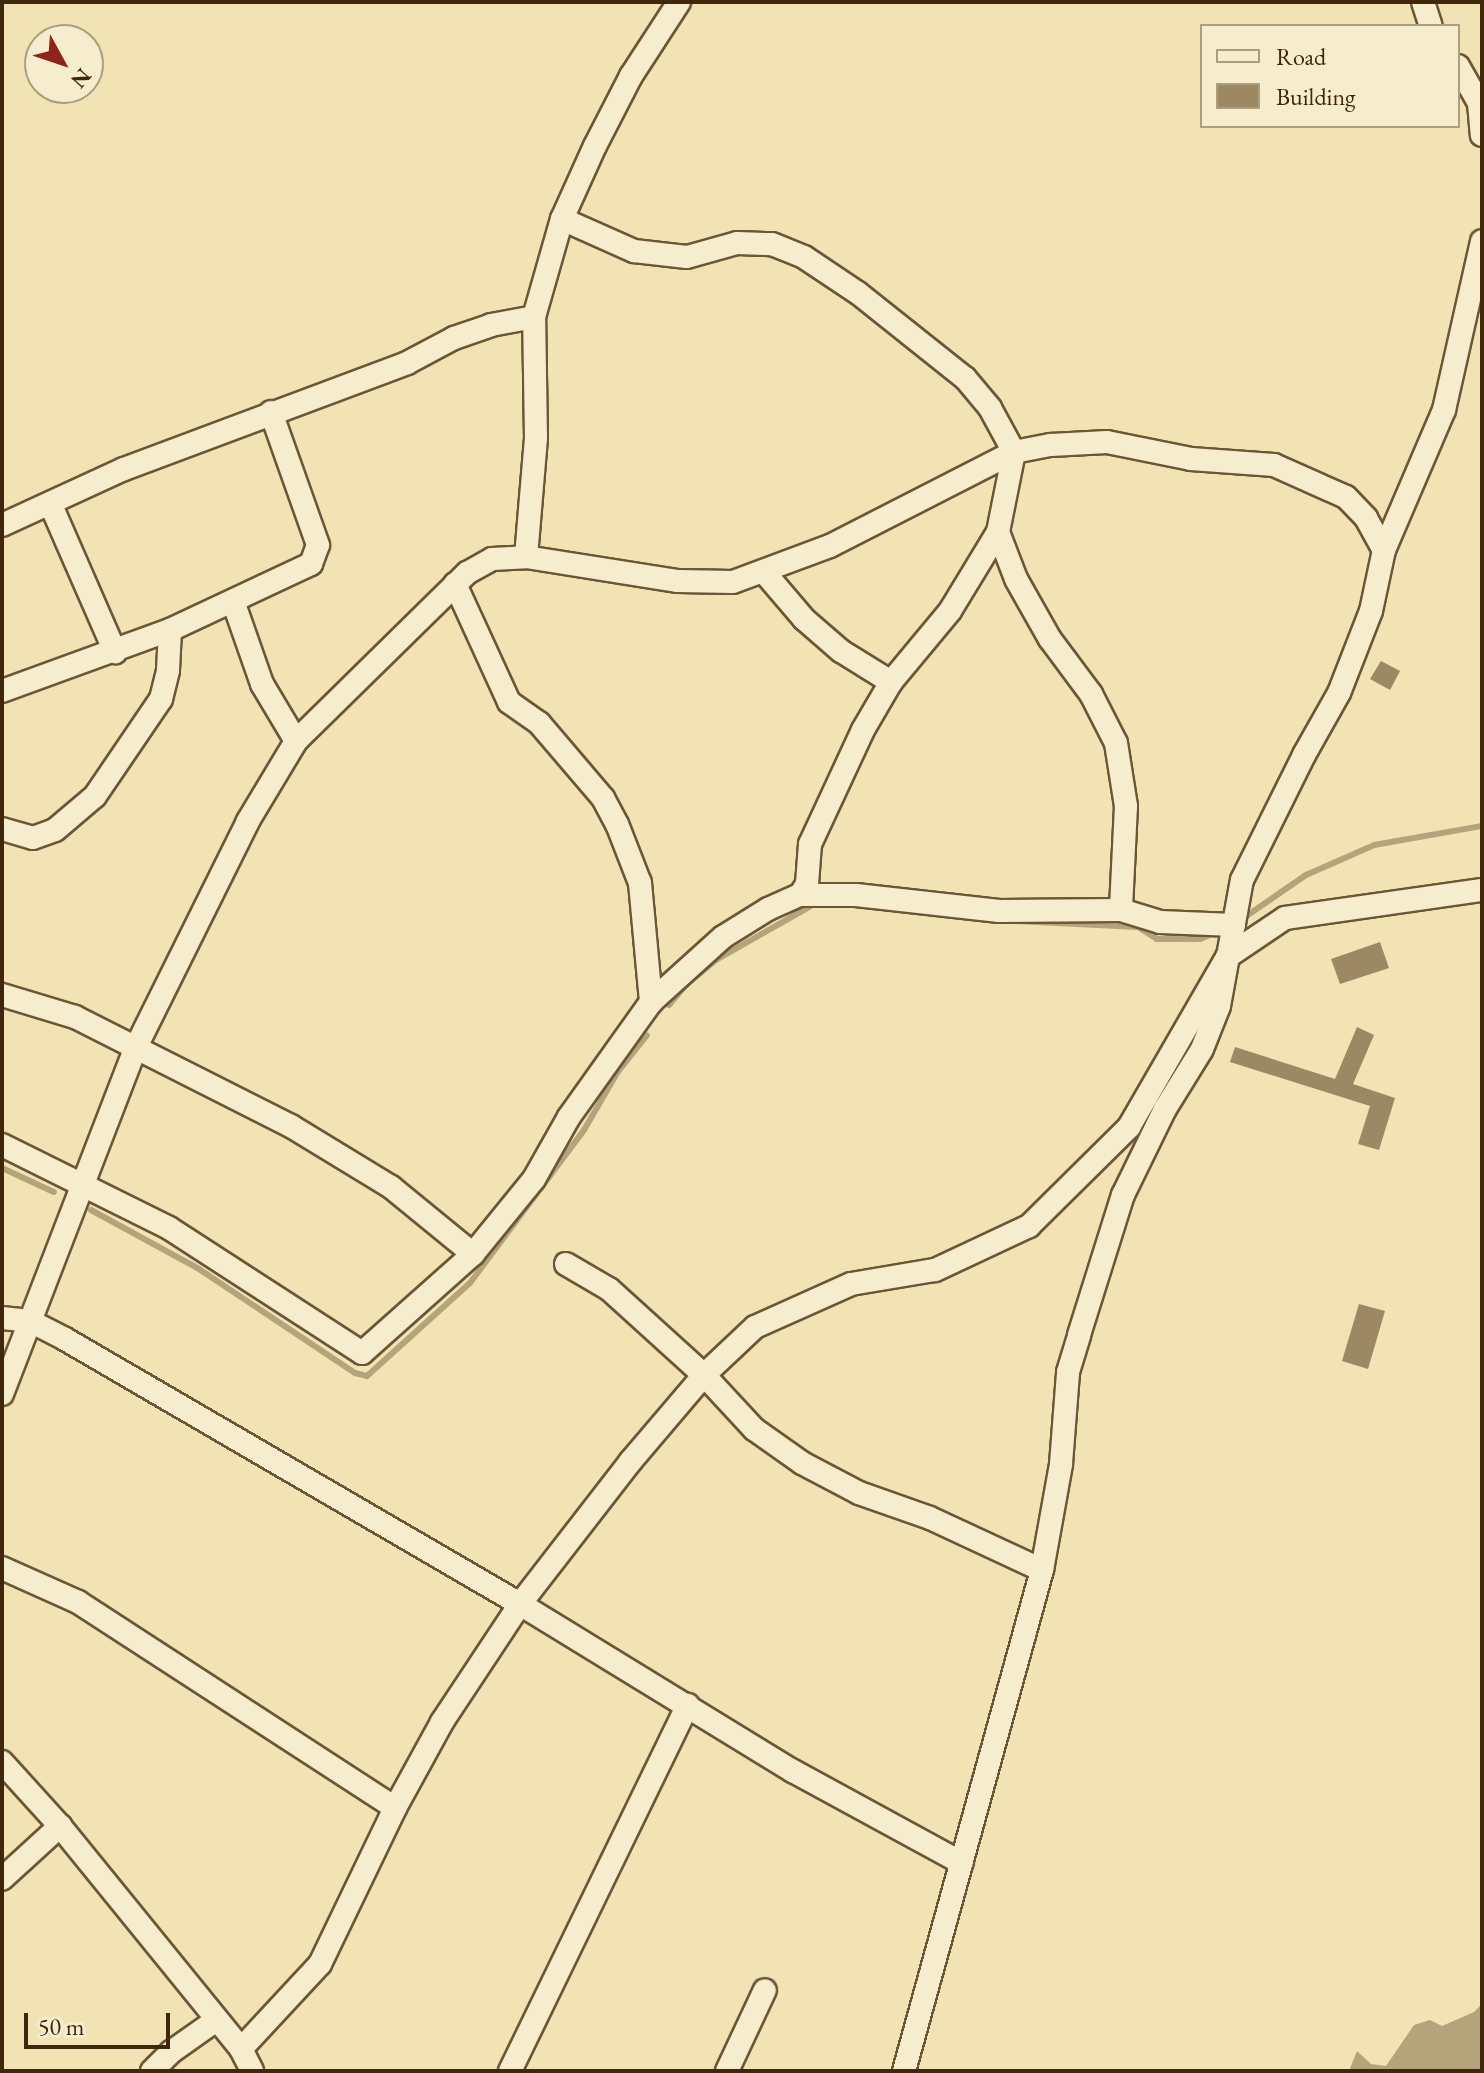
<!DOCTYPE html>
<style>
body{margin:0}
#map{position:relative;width:1484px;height:2073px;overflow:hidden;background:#f1e3b4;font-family:"EB Garamond",serif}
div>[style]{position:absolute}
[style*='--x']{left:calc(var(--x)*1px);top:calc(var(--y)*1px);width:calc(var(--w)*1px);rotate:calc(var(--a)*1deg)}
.water>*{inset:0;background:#b5a37b}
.stream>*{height:6px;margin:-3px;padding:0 3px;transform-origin:3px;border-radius:3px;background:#b5a37b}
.building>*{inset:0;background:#9c8963}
.roads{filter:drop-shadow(2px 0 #6c5636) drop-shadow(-2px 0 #6c5636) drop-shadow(0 2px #6c5636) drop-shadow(0 -2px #6c5636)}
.street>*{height:22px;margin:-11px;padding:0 11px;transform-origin:11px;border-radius:11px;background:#f6edce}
span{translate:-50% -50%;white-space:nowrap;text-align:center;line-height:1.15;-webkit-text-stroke:7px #f6edce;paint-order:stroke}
.frame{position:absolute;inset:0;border:4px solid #40270c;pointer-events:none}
.legend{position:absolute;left:1200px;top:24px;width:260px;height:104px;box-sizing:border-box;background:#f6edce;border:2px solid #ad9e80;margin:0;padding:10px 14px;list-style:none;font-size:24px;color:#40270c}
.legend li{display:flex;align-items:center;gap:16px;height:40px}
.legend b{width:40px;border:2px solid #ad9e80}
.north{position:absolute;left:24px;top:24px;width:80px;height:80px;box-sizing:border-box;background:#f6edce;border:2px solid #ad9e80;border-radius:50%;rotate:130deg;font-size:22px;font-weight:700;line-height:32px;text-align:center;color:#40270c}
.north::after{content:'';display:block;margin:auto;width:28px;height:36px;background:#8f2418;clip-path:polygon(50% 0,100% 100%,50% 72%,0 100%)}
.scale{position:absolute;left:24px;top:2013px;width:146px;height:36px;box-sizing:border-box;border:4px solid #40270c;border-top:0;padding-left:10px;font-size:24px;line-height:28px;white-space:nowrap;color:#40270c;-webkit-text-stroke:6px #f6edce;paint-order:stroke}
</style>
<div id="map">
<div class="water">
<i style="clip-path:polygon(1482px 2004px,1482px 2071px,1349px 2071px,1357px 2051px,1371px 2064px,1386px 2066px,1414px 2025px,1430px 2020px,1442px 2026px,1474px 2012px)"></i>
</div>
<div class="stream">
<i style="--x:1242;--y:919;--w:78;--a:-34.5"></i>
<i style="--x:1306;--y:875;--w:74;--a:-23.8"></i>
<i style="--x:1374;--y:845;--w:110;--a:-10"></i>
<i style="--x:1014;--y:921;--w:124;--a:2.8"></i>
<i style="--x:1138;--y:927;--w:22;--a:32"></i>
<i style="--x:1157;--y:939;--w:43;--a:0"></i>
<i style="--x:1200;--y:939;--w:15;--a:-23"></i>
<i style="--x:669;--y:1005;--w:26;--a:-50"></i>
<i style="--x:686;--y:985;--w:39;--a:-40"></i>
<i style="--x:716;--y:960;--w:115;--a:-29.7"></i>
<i style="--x:2;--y:1168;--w:57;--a:24.8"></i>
<i style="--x:91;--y:1210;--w:123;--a:28.6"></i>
<i style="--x:199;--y:1269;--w:187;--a:33.7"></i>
<i style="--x:355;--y:1373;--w:12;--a:14"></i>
<i style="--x:367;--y:1376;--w:139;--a:-42.1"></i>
<i style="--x:470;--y:1283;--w:191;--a:-53.3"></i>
<i style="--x:584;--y:1130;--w:66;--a:-59.9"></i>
<i style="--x:617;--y:1073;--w:48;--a:-51.7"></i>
</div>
<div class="building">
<i style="clip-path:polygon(1381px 661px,1400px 671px,1390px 690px,1370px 679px)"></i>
<i style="clip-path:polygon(1380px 942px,1389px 968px,1340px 984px,1331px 959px)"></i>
<i style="clip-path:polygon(1357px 1027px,1374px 1035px,1353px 1084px,1395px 1098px,1379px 1150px,1358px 1144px,1370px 1106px,1230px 1062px,1235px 1047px,1335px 1079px)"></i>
<i style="clip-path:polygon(1359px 1304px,1385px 1311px,1368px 1369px,1342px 1361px)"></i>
</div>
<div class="roads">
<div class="street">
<i style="--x:1423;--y:2;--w:25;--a:72"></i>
<i style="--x:1458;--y:66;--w:43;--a:60.4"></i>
<i style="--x:1479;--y:103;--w:32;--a:85"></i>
<i style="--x:562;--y:219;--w:79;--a:24"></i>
<i style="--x:634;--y:251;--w:53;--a:6.5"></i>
<i style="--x:687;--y:257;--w:52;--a:-15.6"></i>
<i style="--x:737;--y:243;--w:35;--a:2"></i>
<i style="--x:772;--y:244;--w:35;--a:22"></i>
<i style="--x:804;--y:257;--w:65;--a:33.7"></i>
<i style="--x:858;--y:293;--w:137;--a:38.5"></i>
<i style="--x:965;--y:378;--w:39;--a:50"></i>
<i style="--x:990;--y:408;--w:50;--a:61.4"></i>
<i style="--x:1014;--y:452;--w:82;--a:101.3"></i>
<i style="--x:998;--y:532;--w:92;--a:121.3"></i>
<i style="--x:950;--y:611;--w:92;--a:129.7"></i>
<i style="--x:891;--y:682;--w:56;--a:120.3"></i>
<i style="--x:863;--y:730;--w:126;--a:114.9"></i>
<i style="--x:810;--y:844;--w:40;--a:94.3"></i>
<i style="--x:807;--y:884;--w:13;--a:122"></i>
<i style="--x:50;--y:503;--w:163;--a:66.4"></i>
<i style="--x:2;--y:525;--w:134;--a:-24.7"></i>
<i style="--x:124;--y:469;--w:302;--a:-20.5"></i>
<i style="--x:407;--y:363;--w:53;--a:-28"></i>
<i style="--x:454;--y:338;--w:39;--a:-19"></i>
<i style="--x:491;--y:325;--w:44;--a:-10.5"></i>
<i style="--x:998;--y:532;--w:50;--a:69"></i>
<i style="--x:1016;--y:579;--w:69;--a:60.5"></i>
<i style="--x:1050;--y:639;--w:69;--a:53.3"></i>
<i style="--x:1091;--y:694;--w:55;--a:63"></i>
<i style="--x:1116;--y:743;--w:64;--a:81"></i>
<i style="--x:1126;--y:806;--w:104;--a:92.8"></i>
<i style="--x:526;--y:557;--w:119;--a:-85.2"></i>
<i style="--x:536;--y:438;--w:121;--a:-90.9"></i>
<i style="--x:534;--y:317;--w:102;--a:-74.1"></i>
<i style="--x:562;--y:219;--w:80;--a:-65.7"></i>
<i style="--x:595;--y:146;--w:79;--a:-62.8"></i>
<i style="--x:631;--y:76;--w:88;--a:-57"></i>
<i style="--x:764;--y:572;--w:62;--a:49.6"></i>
<i style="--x:804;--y:619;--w:49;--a:40.9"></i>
<i style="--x:841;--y:651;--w:59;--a:31.8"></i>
<i style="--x:455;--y:584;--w:130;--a:65.4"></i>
<i style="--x:509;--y:702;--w:37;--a:35"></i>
<i style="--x:539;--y:723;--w:99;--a:49.5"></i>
<i style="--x:603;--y:798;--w:30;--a:62"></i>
<i style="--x:617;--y:824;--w:63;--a:68.7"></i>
<i style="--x:640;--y:883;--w:120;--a:84.7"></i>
<i style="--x:233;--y:601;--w:88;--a:70.7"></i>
<i style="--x:262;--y:684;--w:66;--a:59.2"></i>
<i style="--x:2;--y:691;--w:179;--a:-20"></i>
<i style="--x:170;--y:630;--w:156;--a:-25.1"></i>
<i style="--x:311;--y:564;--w:20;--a:-70"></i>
<i style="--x:318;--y:545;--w:141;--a:-109.5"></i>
<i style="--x:2;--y:829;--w:32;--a:16"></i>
<i style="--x:33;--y:838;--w:23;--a:-20"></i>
<i style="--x:55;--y:830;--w:52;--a:-40.4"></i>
<i style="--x:95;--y:796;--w:117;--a:-55.8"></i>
<i style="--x:161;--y:699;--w:30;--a:-76"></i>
<i style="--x:168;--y:670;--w:40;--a:-87.1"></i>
<i style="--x:2;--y:995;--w:76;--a:16.8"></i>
<i style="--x:75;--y:1017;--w:242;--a:26.8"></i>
<i style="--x:291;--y:1126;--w:117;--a:31.4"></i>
<i style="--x:391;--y:1187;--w:106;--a:39.3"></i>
<i style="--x:2;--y:1145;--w:186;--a:26.4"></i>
<i style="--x:169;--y:1228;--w:230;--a:32.9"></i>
<i style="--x:362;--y:1353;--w:149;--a:-41.7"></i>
<i style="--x:473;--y:1254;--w:97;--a:-50.9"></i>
<i style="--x:534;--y:1179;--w:71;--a:-60.6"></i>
<i style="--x:569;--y:1117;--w:141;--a:-54.5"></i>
<i style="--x:651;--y:1002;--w:97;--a:-42.1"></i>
<i style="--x:723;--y:937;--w:53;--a:-31.9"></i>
<i style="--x:768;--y:909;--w:35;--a:-24"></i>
<i style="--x:800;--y:895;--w:56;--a:0"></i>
<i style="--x:856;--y:895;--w:144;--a:6.4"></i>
<i style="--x:999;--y:911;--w:122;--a:-0.5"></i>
<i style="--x:1121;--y:910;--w:41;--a:17.1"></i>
<i style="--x:1160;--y:922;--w:74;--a:2.3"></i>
<i style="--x:566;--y:1264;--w:50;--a:30.2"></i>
<i style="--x:609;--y:1289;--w:128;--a:42.2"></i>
<i style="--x:704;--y:1375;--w:74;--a:47.2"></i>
<i style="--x:754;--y:1429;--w:59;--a:35.3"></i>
<i style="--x:802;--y:1463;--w:64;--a:27.8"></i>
<i style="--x:859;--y:1493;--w:75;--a:19.4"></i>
<i style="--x:930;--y:1518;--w:123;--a:24.9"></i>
<i style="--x:2;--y:1318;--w:28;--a:6"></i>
<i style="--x:30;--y:1321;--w:39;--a:27"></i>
<i style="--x:65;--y:1339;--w:527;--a:30.22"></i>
<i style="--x:520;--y:1604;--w:320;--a:31.5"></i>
<i style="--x:793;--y:1771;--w:192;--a:28.6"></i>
<i style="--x:2;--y:1394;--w:370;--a:-68.9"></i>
<i style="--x:135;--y:1049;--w:254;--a:-63.6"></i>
<i style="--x:248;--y:821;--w:93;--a:-59"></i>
<i style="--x:296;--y:741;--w:240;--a:-44.5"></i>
<i style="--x:467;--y:573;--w:29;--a:-29"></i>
<i style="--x:492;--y:559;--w:34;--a:-3"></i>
<i style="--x:526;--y:557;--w:154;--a:9"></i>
<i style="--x:678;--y:581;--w:55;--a:1"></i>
<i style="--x:733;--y:582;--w:103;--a:-20.4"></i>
<i style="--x:830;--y:546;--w:207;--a:-27.1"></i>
<i style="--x:1014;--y:452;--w:38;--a:-11"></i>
<i style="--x:1051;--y:445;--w:56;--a:-3.1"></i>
<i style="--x:1107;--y:442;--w:86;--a:11.4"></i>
<i style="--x:1191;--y:459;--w:83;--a:4.1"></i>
<i style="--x:1274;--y:465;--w:79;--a:24"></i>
<i style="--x:1346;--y:497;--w:29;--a:46"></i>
<i style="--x:1366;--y:518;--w:37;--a:61"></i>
<i style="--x:2;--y:1568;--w:83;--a:24.1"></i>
<i style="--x:78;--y:1602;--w:378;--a:33"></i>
<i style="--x:2;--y:1762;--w:86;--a:47.8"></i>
<i style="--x:60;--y:1826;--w:287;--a:50.9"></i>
<i style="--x:241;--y:2049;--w:25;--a:63"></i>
<i style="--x:2;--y:1879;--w:79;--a:-42.4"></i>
<i style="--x:241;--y:2049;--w:116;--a:-47.1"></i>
<i style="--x:320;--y:1964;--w:173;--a:-64.3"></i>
<i style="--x:395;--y:1808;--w:98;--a:-61.3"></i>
<i style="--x:442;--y:1722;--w:141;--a:-56.5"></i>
<i style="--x:520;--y:1604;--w:180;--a:-52.2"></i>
<i style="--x:630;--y:1462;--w:114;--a:-49.6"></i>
<i style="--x:704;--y:1375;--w:70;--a:-43.3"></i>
<i style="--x:755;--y:1327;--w:105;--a:-24.1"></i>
<i style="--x:851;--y:1284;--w:85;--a:-9.5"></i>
<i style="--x:935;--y:1270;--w:104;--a:-25.1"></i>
<i style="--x:1029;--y:1226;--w:141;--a:-44.7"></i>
<i style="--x:1129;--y:1127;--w:196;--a:-60"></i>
<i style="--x:1227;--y:957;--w:70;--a:-33.9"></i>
<i style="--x:1285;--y:918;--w:199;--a:-8.1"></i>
<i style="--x:152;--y:2071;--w:27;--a:-45"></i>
<i style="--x:171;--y:2052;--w:54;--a:-35.2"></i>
<i style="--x:510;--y:2071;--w:407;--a:-64.1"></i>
<i style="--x:727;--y:2071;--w:89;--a:-64.9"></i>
<i style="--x:904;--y:2071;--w:520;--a:-74.6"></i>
<i style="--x:1042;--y:1570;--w:108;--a:-79.8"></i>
<i style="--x:1061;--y:1464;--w:92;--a:-85.6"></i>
<i style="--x:1068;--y:1372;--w:39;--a:-73"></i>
<i style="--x:1079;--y:1335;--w:147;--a:-72.6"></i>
<i style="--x:1123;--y:1195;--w:96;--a:-64"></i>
<i style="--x:1165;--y:1109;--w:70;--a:-58.3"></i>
<i style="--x:1202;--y:1049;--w:46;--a:-68.4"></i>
<i style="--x:1219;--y:1006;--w:128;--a:-79.7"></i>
<i style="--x:1242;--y:880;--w:140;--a:-63.6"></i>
<i style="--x:1304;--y:755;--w:71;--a:-60.6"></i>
<i style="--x:1339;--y:693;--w:88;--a:-68.7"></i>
<i style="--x:1371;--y:611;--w:62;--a:-78"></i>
<i style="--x:1384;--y:550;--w:152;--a:-66.8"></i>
<i style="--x:1444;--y:410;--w:173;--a:-77.3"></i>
</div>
</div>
<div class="frame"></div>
<ul class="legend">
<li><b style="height:10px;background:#f6edce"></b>Road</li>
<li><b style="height:22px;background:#9c8963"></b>Building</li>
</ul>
<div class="north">N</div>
<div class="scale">50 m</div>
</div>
